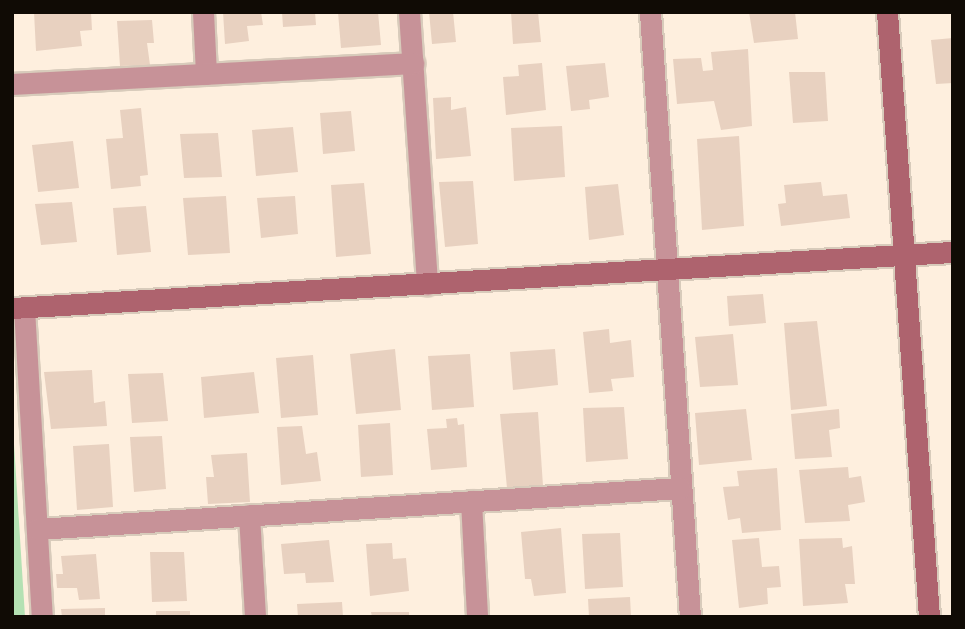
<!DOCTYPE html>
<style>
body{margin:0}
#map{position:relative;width:965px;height:629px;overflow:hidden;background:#feefde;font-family:Manrope,sans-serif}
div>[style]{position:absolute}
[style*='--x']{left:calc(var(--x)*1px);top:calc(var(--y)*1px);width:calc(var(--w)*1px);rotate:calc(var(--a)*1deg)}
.green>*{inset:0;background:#b4e1b3}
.building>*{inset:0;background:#e8d1c0}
.roads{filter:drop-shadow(2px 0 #d8cbbb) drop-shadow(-2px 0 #d8cbbb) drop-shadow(0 2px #d8cbbb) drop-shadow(0 -2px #d8cbbb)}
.street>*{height:21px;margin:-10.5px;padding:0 10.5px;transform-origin:10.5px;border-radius:10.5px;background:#c79298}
.secondary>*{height:21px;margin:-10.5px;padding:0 10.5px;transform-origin:10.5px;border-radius:10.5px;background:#ae636e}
span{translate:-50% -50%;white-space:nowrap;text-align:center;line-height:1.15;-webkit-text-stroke:5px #fff;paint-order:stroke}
.frame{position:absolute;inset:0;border:14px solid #100b05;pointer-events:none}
</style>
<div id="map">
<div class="green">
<i style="clip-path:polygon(12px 412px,25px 617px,12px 617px)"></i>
</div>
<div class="building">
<i style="clip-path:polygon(34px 12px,91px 12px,92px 30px,80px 31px,82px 46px,36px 51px)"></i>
<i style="clip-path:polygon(223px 12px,261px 12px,263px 25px,247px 26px,249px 41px,225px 44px)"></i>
<i style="clip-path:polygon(282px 12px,315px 12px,316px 25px,283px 27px)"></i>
<i style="clip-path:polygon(338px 12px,378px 12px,381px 45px,341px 48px)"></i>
<i style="clip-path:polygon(429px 12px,453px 12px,456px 42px,432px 44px)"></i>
<i style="clip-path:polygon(511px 12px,538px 12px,541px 42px,513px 44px)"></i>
<i style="clip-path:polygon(749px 12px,795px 12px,798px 39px,754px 43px)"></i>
<i style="clip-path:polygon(152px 20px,154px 43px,147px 43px,150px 65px,120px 66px,117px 21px)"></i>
<i style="clip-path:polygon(953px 38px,953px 83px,936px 84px,931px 40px)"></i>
<i style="clip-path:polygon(748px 49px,752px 126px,721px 130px,714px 101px,677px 104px,673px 59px,701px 58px,703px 71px,713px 70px,711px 52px)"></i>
<i style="clip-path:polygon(542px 63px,546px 110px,506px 115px,503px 77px,519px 76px,518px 65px)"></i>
<i style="clip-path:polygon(605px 63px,609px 97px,589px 100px,590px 109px,571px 111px,566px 66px)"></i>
<i style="clip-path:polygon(789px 72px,825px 72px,828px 121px,793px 123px)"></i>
<i style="clip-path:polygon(451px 97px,451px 110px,466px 107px,471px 156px,436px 159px,433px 98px)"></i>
<i style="clip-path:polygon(141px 108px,148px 175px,140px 176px,141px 186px,111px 189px,106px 139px,123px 138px,120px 110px)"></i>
<i style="clip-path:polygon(351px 111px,355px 151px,323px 154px,320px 113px)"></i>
<i style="clip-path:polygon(562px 126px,565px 177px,514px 181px,511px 128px)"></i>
<i style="clip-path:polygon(293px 127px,298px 172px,256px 176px,252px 130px)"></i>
<i style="clip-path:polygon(218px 133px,222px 177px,184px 178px,180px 134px)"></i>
<i style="clip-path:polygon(739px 136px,744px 226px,702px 230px,697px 139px)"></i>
<i style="clip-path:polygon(73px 141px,79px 188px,38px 192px,32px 145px)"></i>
<i style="clip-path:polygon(473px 181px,478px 244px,445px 247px,439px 182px)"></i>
<i style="clip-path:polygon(821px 182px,823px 196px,847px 194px,850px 218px,781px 226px,778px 204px,786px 203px,784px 185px)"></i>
<i style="clip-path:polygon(364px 183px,371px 254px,336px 257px,331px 185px)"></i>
<i style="clip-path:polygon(618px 184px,624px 235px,589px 240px,585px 187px)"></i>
<i style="clip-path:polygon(226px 196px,230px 253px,188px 255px,183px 198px)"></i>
<i style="clip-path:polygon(295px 196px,298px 234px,261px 238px,257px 198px)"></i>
<i style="clip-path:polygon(72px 202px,77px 242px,41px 245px,35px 204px)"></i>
<i style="clip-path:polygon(146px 206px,151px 252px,117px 255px,113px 208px)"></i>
<i style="clip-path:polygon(763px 294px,766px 323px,729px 326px,727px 296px)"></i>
<i style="clip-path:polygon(817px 321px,827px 406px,791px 410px,784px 323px)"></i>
<i style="clip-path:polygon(609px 329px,610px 343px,631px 340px,634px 377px,611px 379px,613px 391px,589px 393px,583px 332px)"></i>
<i style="clip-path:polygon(733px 334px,738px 385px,700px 387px,695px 337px)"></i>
<i style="clip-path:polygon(395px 349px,401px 410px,356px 414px,350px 354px)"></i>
<i style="clip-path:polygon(555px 349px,558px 385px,513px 390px,510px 352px)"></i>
<i style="clip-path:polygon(470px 354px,474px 407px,432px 410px,428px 356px)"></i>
<i style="clip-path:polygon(313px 355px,318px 415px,281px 418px,276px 358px)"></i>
<i style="clip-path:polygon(92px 370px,94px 403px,105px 401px,107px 426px,51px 429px,44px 372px)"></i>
<i style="clip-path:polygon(254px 372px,259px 413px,204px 418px,201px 377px)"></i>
<i style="clip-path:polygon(163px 373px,168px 421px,132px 423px,128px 374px)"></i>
<i style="clip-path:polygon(624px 407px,628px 459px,586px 462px,583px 408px)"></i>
<i style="clip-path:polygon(746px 409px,752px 460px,699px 465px,695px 413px)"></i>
<i style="clip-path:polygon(839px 409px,840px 428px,829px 430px,832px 457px,795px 459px,791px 414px)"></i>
<i style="clip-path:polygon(538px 412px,543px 486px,507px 488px,500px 414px)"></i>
<i style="clip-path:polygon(457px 418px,458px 425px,464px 424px,467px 467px,431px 470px,427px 429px,447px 428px,446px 419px)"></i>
<i style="clip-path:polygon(390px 423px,393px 475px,361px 477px,358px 425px)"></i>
<i style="clip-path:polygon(302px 426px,306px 454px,317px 452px,321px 481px,281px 485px,277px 427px)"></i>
<i style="clip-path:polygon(162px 436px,166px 489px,134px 492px,130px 437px)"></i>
<i style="clip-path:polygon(109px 444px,113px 507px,77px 510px,73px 446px)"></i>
<i style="clip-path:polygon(247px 453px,250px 502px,208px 504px,206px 477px,214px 477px,211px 455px)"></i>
<i style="clip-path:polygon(848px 467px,849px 478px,861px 476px,865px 502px,848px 505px,850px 521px,805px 523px,799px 470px)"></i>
<i style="clip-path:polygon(777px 468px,781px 530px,742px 533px,740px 518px,728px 520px,723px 487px,739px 486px,737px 471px)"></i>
<i style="clip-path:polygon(561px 528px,566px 593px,534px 596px,531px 579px,525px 579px,521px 532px)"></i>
<i style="clip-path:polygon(620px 533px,623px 587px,585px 589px,582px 534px)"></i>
<i style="clip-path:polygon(759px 538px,762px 567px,779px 566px,781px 587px,767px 588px,768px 604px,739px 608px,732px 540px)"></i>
<i style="clip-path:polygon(842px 538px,843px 548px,852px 546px,855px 584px,845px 584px,848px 603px,803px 606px,799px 539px)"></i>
<i style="clip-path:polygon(329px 540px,334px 582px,306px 583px,305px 573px,284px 574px,281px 544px)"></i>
<i style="clip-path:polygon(392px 543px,393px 559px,406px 558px,409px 591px,370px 596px,366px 544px)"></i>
<i style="clip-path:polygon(150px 552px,184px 552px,187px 601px,152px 602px)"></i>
<i style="clip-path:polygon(96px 554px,100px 599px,79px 600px,77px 588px,57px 588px,56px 574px,63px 574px,61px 556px)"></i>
<i style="clip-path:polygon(630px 597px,631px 617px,589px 617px,588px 599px)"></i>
<i style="clip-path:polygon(342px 602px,343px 617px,298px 617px,297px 604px)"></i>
<i style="clip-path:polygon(105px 608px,105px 617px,62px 617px,61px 609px)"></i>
<i style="clip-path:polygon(156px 611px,190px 611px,190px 617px,156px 617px)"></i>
<i style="clip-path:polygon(371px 612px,409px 612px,409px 617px,372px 617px)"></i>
</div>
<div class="roads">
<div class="street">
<i style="--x:203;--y:12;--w:62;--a:87.2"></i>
<i style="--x:409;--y:12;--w:273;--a:86.2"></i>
<i style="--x:650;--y:12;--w:606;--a:86.22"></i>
<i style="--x:12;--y:84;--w:402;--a:-3"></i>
<i style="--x:24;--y:308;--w:310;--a:86.7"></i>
<i style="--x:471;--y:501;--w:116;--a:87"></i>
<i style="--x:249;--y:515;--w:102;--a:86.6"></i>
<i style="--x:37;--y:529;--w:644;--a:-3.65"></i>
</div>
<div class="secondary">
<i style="--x:887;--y:12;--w:606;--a:86.03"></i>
<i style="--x:12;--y:308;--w:943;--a:-3.41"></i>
</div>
</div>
<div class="frame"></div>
</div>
